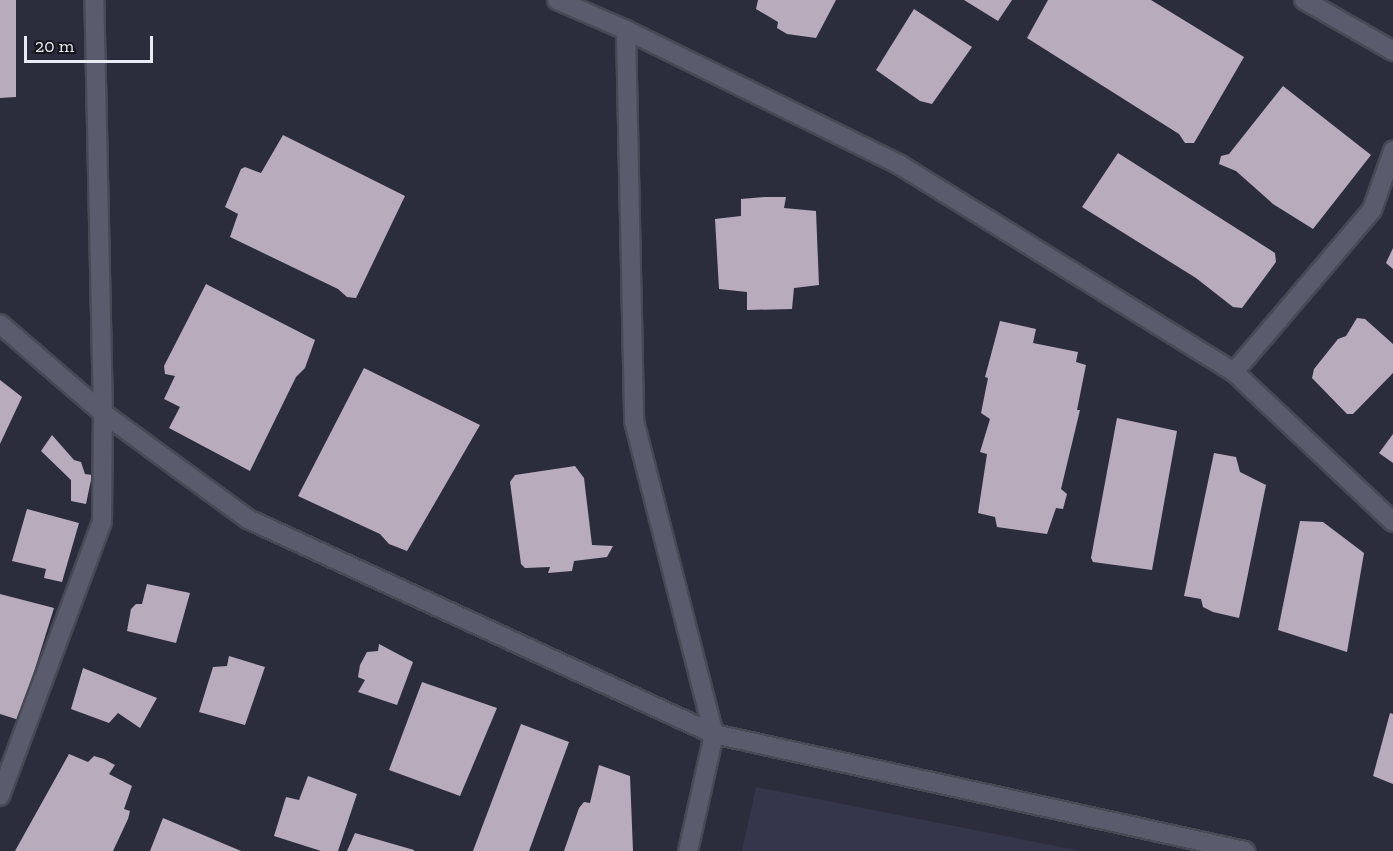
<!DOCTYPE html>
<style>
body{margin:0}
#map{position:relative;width:1393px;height:851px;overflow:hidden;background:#2c2d3c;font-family:"Zilla Slab",serif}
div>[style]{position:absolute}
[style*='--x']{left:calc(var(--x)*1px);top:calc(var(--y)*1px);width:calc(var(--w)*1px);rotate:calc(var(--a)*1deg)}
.built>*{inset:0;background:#34364b}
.building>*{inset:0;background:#b8abbc}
.roads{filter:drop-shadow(2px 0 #474955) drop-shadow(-2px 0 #474955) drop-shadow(0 2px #474955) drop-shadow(0 -2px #474955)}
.street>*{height:18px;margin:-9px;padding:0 9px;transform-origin:9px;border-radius:9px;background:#5a5c6d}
span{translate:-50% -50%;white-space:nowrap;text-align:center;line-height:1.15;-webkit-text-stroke:6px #15161d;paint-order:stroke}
.scale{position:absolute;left:24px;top:36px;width:129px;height:27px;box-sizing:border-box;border:3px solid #e8eaf4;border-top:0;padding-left:8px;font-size:18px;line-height:21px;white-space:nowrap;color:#e8eaf4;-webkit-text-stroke:4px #15161d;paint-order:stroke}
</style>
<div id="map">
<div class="built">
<i style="clip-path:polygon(756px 787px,1081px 851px,742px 851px)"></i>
</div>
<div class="building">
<i style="clip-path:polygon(0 0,16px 0,16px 97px,0 98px)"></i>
<i style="clip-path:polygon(758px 0,836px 0,816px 38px,787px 34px,777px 28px,778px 22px,756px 9px)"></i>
<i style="clip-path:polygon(964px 0,1012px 0,998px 21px)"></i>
<i style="clip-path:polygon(1048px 0,1151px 0,1244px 57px,1194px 143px,1185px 143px,1179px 134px,1027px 38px)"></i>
<i style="clip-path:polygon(914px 9px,972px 47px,932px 104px,920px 101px,876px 70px)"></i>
<i style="clip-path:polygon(1283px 86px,1371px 155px,1313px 229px,1273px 204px,1236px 171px,1219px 164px,1221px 156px,1229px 154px)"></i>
<i style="clip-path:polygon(283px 135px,405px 196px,356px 298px,347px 297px,338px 289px,230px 237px,238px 214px,225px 207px,241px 169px,245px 167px,261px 173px)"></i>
<i style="clip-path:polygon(1118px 153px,1275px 253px,1276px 262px,1242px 308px,1233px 307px,1196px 278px,1082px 207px)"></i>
<i style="clip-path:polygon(764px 197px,786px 197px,784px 208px,816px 211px,819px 285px,794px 288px,792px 309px,747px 310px,747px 292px,719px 289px,715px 219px,741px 216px,741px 199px)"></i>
<i style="clip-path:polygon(1393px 248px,1393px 269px,1386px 263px)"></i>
<i style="clip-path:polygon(206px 284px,315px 340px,305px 368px,296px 377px,250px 471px,169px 428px,180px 407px,164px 399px,175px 376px,165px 374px,164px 366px)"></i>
<i style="clip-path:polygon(1357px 318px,1365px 319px,1393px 344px,1393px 373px,1353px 414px,1347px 414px,1312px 378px,1314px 369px,1338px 339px,1346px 336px)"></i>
<i style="clip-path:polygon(1000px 321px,1036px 329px,1033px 343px,1078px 352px,1076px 362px,1086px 365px,1077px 410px,1080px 410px,1061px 489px,1067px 494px,1063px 509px,1056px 508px,1047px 534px,997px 527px,995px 517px,978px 513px,987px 454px,980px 452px,990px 419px,981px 413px,988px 378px,985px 377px)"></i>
<i style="clip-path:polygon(364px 368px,480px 425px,407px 551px,389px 544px,380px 534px,298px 496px)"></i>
<i style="clip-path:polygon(0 380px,22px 397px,0 444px)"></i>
<i style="clip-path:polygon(1117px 418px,1177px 431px,1152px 570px,1093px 562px,1091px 558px)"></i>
<i style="clip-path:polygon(1393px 434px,1393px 463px,1379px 453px)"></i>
<i style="clip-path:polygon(52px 435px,74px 460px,81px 462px,85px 474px,92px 475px,86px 504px,71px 501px,71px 480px,41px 451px)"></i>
<i style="clip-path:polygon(1214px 453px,1236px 457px,1240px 472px,1266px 485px,1239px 618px,1213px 612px,1203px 607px,1201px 599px,1184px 596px)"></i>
<i style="clip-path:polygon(575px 466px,584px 478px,592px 545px,613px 546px,607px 557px,574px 561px,572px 571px,548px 573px,550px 567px,525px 568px,521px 564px,510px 482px,515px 475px)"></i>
<i style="clip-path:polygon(27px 509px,79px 523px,62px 582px,44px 578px,46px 569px,12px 561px)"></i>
<i style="clip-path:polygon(1300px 521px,1323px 522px,1364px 553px,1347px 652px,1278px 630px)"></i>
<i style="clip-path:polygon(147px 584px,190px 593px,176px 643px,127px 631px,131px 609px,136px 604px,142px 604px)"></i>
<i style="clip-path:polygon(0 594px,54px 608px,19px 720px,0 714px)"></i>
<i style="clip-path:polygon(379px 644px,413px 662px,397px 705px,358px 692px,365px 680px,358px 677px,360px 665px,367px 652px,378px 651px)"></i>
<i style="clip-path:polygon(229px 656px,265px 667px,245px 725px,199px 712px,213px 667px,227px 666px)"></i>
<i style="clip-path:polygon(83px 668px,157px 698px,140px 728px,118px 713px,109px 723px,71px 709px)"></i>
<i style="clip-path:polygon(422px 682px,497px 708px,460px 796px,389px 770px)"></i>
<i style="clip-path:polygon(1390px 713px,1393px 714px,1393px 784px,1373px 776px)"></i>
<i style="clip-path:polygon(521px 724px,569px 742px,529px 851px,473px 851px)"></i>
<i style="clip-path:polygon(69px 754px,88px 762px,94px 756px,104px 759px,115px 765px,109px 774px,132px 786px,124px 809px,130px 811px,128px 819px,113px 851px,15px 851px)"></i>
<i style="clip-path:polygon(599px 765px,630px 776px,633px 851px,564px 851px,579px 808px,584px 802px,590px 803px)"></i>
<i style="clip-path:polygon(308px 776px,357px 794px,338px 851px,321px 851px,274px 836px,286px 797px,299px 800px)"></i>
<i style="clip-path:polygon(163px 818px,241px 851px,150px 851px)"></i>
<i style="clip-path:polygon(355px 833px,414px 850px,414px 851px,347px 851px)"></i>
</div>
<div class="roads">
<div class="street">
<i style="--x:557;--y:0;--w:75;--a:23.5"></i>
<i style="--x:626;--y:30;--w:305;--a:26.2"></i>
<i style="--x:900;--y:165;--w:393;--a:31.8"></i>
<i style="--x:1234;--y:372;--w:219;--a:43.3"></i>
<i style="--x:1304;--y:0;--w:103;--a:29.8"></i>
<i style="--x:626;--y:30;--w:391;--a:88.8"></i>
<i style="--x:634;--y:421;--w:323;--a:75.7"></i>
<i style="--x:714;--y:734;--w:120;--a:102.5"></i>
<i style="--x:0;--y:324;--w:136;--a:40.8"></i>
<i style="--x:103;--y:413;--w:180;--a:36.2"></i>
<i style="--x:248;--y:519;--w:513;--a:24.77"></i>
<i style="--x:714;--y:734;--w:544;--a:12.43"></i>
<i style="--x:1234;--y:372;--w:213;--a:-49.6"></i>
<i style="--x:1372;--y:210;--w:63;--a:-70.4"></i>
<i style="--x:0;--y:796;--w:292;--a:-69.6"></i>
<i style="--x:102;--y:522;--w:109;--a:-89.5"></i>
<i style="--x:103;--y:413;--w:413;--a:-91.2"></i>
</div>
</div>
<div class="scale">20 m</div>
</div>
